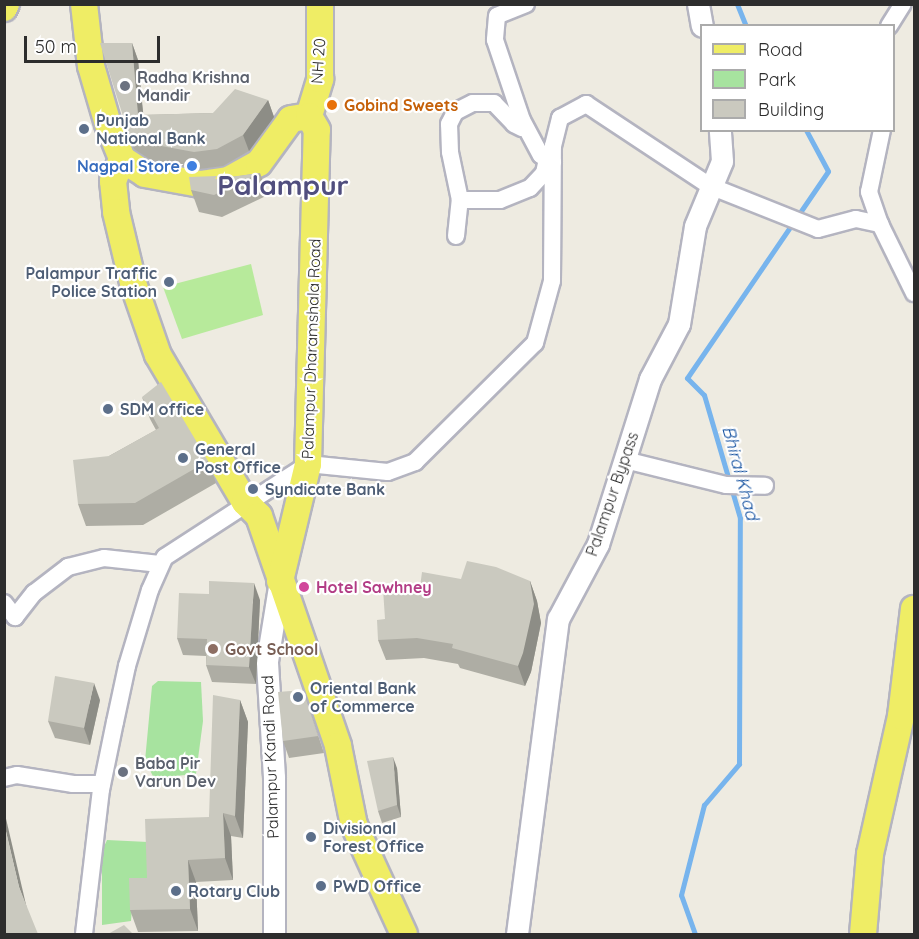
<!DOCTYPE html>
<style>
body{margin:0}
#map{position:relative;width:919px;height:939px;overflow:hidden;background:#eeebe1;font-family:Quicksand,sans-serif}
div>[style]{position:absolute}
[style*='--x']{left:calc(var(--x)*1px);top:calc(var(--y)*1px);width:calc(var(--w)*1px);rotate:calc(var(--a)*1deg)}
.green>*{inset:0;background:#a7e39f}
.pitch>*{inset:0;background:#b7ea9b}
.stream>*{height:5px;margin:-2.5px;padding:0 2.5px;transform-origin:2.5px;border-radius:2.5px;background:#77b4ed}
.roads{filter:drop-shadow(2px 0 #b4b4c0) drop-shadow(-2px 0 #b4b4c0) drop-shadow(0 2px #b4b4c0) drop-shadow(0 -2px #b4b4c0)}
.minor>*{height:16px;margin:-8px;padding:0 8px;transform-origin:8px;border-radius:8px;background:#fff}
.tertiary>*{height:21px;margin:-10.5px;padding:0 10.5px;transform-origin:10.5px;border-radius:10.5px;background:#fff}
.primary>*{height:26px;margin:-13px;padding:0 13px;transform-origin:13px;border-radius:13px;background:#efed65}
.wall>*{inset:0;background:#aeada4}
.shaded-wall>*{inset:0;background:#8d8d86}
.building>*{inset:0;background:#cac9bf}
.dots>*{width:16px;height:16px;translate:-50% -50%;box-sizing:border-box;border:3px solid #fff;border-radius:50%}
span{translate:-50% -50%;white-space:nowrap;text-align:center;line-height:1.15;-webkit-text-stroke:4.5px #fff;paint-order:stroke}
.street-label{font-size:16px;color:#2d2d2d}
.worship-label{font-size:16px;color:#5b616d;font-weight:700}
.left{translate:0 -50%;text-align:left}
.food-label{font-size:16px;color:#c56008;font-weight:700}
.service-label{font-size:16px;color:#4e5e75;font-weight:700}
.right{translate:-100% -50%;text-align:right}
.shop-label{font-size:16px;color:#366cbe;font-weight:700}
.hotel-label{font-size:16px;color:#b23c85;font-weight:700}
.education-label{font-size:16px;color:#785e54;font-weight:700}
.water-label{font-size:18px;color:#104e9e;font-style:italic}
.town-label{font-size:28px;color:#504e7e;font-weight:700}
.frame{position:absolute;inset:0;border:6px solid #2d2d2d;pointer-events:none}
.legend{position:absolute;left:700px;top:24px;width:195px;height:108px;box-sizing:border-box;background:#fff;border:2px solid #ababab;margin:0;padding:8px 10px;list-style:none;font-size:18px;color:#2d2d2d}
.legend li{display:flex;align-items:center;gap:12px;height:30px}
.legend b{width:30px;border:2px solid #ababab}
.scale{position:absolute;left:24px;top:36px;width:136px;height:27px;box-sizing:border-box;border:3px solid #2d2d2d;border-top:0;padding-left:8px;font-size:18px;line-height:21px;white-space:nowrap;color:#2d2d2d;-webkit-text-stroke:4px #fff;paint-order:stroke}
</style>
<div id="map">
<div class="green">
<i style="clip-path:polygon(158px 681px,201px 682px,203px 721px,196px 774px,154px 778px,145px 761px,152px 686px)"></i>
<i style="clip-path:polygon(107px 840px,148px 842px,150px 888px,133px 896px,131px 921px,102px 925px,102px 851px)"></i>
</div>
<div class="pitch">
<i style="clip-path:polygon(251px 264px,263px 315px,182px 339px,163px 287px)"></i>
</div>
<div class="stream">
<i style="--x:737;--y:4;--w:24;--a:68"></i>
<i style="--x:695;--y:934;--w:41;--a:-109.7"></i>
<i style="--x:681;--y:895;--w:93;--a:-75.7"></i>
<i style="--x:704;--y:805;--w:54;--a:-49.5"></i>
<i style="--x:739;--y:764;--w:246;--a:-89.8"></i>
<i style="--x:740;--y:518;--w:128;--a:-106.3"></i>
<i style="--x:704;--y:395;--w:24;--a:-135"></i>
<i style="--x:687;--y:378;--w:250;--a:-55.7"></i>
<i style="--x:828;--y:171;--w:47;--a:-118.2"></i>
</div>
<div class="roads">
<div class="minor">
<i style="--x:526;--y:4;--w:31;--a:158"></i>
<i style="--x:497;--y:16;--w:24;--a:95"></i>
<i style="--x:495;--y:40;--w:84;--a:71.4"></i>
<i style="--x:522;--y:120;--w:40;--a:62"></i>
<i style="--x:541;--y:155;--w:14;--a:30"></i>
<i style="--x:889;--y:26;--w:26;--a:-58"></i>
<i style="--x:460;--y:200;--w:49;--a:-101.8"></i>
<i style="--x:450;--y:152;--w:28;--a:-92"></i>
<i style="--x:449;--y:124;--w:13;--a:-63"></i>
<i style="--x:455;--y:112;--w:20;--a:-27"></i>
<i style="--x:473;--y:103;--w:21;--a:0"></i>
<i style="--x:494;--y:103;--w:29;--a:46"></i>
<i style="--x:514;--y:124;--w:9;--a:27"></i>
<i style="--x:880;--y:224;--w:34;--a:-109"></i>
<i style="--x:869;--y:192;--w:63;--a:-78.2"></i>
<i style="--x:456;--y:236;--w:36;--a:-84"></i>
<i style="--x:460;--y:200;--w:40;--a:0"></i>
<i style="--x:500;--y:200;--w:32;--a:-22"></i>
<i style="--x:530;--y:188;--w:21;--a:-47"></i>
<i style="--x:544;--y:173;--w:14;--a:-78"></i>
<i style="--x:625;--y:460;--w:104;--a:13.9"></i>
<i style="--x:726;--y:485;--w:39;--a:1"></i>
<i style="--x:4;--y:603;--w:18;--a:52"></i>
<i style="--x:15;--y:617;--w:31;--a:-52"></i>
<i style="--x:34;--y:593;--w:43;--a:-37.4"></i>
<i style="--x:68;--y:567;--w:37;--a:-14"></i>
<i style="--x:104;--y:558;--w:56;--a:6.1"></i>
<i style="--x:4;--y:778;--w:13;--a:-13"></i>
<i style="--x:17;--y:775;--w:57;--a:9.1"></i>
<i style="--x:73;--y:784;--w:29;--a:0"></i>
<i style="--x:84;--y:934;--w:145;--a:-83.3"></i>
<i style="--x:101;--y:790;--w:69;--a:-78.4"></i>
<i style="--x:115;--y:722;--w:57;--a:-77.9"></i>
<i style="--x:127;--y:666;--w:79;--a:-73.2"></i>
<i style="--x:150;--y:590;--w:36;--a:-66"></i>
<i style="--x:165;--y:557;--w:171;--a:-33"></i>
<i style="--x:308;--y:464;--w:80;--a:5.7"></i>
<i style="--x:388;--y:472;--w:29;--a:-20"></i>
<i style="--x:415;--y:462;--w:169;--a:-44.8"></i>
<i style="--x:535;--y:343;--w:64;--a:-74.7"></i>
<i style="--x:552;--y:281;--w:135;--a:-89.6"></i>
<i style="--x:553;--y:146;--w:29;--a:-76"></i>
<i style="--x:560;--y:118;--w:30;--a:-28"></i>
<i style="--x:586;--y:104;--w:149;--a:33.5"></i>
<i style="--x:710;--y:186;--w:116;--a:21.7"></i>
<i style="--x:818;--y:229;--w:39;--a:-15"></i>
<i style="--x:856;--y:219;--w:25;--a:12"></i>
<i style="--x:880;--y:224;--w:77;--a:63.8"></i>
</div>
<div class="tertiary">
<i style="--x:698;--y:4;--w:22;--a:80"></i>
<i style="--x:274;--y:934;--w:157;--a:-90"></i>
<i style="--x:274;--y:777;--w:116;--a:-93.5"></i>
<i style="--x:267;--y:661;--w:81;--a:-80.8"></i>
<i style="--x:517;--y:934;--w:318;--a:-82.6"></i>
<i style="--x:558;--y:619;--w:85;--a:-61.9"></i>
<i style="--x:598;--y:544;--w:173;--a:-72.5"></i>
<i style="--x:650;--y:379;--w:62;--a:-62.2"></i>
<i style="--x:679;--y:324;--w:99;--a:-80.7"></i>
<i style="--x:695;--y:226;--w:70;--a:-67.4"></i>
<i style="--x:722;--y:161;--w:31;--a:-94"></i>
</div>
<div class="primary">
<i style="--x:84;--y:4;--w:62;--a:83.6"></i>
<i style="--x:91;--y:66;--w:60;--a:73.7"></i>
<i style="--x:108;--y:124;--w:38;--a:68"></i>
<i style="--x:122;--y:159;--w:27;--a:33"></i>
<i style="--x:145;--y:174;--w:56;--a:10.3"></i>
<i style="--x:200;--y:184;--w:28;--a:-8"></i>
<i style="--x:228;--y:180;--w:35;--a:-29"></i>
<i style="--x:259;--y:163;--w:54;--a:-54"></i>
<i style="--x:291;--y:119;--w:18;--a:-9"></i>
<i style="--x:4;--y:8;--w:4;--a:-63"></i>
<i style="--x:309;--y:116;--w:39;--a:-73"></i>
<i style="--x:320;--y:79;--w:75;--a:-90"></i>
<i style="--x:122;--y:159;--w:24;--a:112"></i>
<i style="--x:113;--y:181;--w:31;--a:84"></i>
<i style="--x:116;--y:212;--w:73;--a:76.5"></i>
<i style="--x:133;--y:283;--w:76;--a:70.9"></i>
<i style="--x:158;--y:355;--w:171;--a:59.4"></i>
<i style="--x:245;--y:502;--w:20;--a:45"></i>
<i style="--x:259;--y:516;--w:243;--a:71"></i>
<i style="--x:338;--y:746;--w:81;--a:78.6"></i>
<i style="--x:354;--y:825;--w:120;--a:65.4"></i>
<i style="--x:280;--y:581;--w:120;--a:-76.5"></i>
<i style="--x:308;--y:464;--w:334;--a:-88.5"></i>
<i style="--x:317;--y:130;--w:16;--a:-120"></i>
<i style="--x:863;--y:934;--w:80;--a:-85"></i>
<i style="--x:870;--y:854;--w:141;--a:-77.3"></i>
<i style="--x:901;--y:716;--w:108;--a:-83.1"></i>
</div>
</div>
<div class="wall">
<i style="clip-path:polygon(132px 43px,138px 60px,143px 115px,213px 113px,268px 100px,274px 117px,249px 151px,223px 166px,200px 169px,151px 160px,134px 149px,128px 132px)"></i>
<i style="clip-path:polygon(260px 173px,268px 195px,222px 217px,199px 212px,191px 190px,218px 179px)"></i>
<i style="clip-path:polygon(142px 397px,208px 461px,216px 483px,143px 525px,86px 526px,78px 504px,109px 456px,156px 430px,150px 419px)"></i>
<i style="clip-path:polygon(530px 581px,537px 601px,541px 623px,531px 672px,525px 686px,460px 668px,458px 664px,424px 658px,386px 660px,378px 640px,385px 619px,420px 587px)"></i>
<i style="clip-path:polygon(260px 600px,256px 684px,212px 682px,206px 665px,206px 656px,183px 655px,177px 638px)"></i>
<i style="clip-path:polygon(303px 690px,324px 753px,289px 758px,283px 741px)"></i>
<i style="clip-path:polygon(100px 700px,90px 745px,55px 738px,48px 721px)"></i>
<i style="clip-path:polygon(240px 700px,248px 722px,243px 838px,231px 836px,233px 880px,196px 882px,198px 931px,138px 932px,130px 910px,147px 878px,209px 817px)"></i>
<i style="clip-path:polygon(397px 768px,401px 817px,382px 823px,378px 811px)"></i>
</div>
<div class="shaded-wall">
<i style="clip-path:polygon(132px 43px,138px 60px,145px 132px,138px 115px)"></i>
<i style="clip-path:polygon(268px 100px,274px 117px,249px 151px,243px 135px)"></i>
<i style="clip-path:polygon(530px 581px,537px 601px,541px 623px,531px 672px,525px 686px,518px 666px)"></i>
<i style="clip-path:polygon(254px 583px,260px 600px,256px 684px,249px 667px)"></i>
<i style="clip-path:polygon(94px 683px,100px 700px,90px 745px,84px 728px)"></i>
<i style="clip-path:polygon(240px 700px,248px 722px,243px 838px,235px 816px)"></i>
<i style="clip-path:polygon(393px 757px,397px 768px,401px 817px,397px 805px)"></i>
<i style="clip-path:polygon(4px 810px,27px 909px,19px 887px,4px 823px)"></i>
<i style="clip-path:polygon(223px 813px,231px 836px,233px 880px,225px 858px)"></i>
<i style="clip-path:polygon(188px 860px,196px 882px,198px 931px,190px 909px)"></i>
</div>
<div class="building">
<i style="clip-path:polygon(100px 43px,132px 43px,138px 115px,213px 113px,235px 89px,268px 100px,243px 135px,217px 149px,194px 152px,145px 143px,128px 132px)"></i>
<i style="clip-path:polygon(260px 173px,214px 195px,191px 190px,189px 177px,217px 176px,215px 179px)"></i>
<i style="clip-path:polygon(161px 382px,208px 461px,135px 503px,78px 504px,73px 460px,109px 456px,159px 428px,142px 397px)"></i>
<i style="clip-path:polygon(467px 561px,496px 567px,530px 581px,534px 604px,523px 653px,518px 666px,452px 648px,453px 644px,417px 638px,378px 640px,377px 620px,385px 619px,383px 589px,420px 587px,422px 572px,461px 579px)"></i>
<i style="clip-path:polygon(209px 581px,254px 583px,249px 667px,206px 665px,207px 639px,177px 638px,179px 593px,209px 594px)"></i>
<i style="clip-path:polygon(55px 676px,94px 683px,84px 728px,48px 721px)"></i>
<i style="clip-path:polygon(303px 690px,318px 736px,283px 741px,278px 692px)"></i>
<i style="clip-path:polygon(213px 695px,240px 700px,235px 816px,223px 813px,225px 858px,188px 860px,190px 909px,130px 910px,129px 878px,147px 878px,145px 819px,209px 817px)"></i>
<i style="clip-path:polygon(393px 757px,397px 805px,378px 811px,367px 761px)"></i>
<i style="clip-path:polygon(4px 823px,19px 887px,38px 934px,4px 934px)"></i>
<i style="clip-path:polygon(124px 925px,133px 934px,108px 934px)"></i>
</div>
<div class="dots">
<i style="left:125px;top:86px;background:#6b7280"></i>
<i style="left:332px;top:105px;background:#e8710a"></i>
<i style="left:84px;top:129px;background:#5c6f8a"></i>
<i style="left:192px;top:166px;background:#3f7fe0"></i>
<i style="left:169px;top:282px;background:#5c6f8a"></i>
<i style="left:108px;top:409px;background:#5c6f8a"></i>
<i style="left:183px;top:458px;background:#5c6f8a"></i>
<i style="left:253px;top:489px;background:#5c6f8a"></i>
<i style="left:304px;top:587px;background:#d1479c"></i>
<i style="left:213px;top:649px;background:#8d6e63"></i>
<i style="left:298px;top:697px;background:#5c6f8a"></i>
<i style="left:123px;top:772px;background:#6b7280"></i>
<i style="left:311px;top:837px;background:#5c6f8a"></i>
<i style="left:321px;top:886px;background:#5c6f8a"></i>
<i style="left:176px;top:891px;background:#5c6f8a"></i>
</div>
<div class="street-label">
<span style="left:318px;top:61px;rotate:-86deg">NH 20</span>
<span style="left:311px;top:349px;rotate:-88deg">Palampur Dharamshala Road</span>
<span style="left:612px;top:494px;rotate:-71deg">Palampur Bypass</span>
<span style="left:270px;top:757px;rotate:-92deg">Palampur Kandi Road</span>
</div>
<div class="worship-label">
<span class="left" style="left:137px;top:86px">Radha Krishna<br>Mandir</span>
<span class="left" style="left:135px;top:772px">Baba Pir<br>Varun Dev</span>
</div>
<div class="food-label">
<span class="left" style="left:344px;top:105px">Gobind Sweets</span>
</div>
<div class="service-label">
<span class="left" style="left:96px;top:129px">Punjab<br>National Bank</span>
<span class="right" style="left:157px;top:282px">Palampur Traffic<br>Police Station</span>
<span class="left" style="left:120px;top:409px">SDM office</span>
<span class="left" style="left:195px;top:458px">General<br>Post Office</span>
<span class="left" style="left:265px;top:489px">Syndicate Bank</span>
<span class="left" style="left:310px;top:697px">Oriental Bank<br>of Commerce</span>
<span class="left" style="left:323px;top:837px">Divisional<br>Forest Office</span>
<span class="left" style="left:333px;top:886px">PWD Office</span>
<span class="left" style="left:188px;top:891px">Rotary Club</span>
</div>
<div class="shop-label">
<span class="right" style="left:180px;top:166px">Nagpal Store</span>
</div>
<div class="hotel-label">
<span class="left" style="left:316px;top:587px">Hotel Sawhney</span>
</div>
<div class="education-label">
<span class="left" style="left:225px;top:649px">Govt School</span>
</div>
<div class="water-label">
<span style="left:740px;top:473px;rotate:75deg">Bhiral Khad</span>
</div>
<div class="town-label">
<span style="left:283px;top:185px">Palampur</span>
</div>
<div class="frame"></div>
<ul class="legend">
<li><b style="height:8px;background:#efed65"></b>Road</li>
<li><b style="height:16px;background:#a7e39f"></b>Park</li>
<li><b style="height:16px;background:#cac9bf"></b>Building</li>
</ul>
<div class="scale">50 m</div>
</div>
